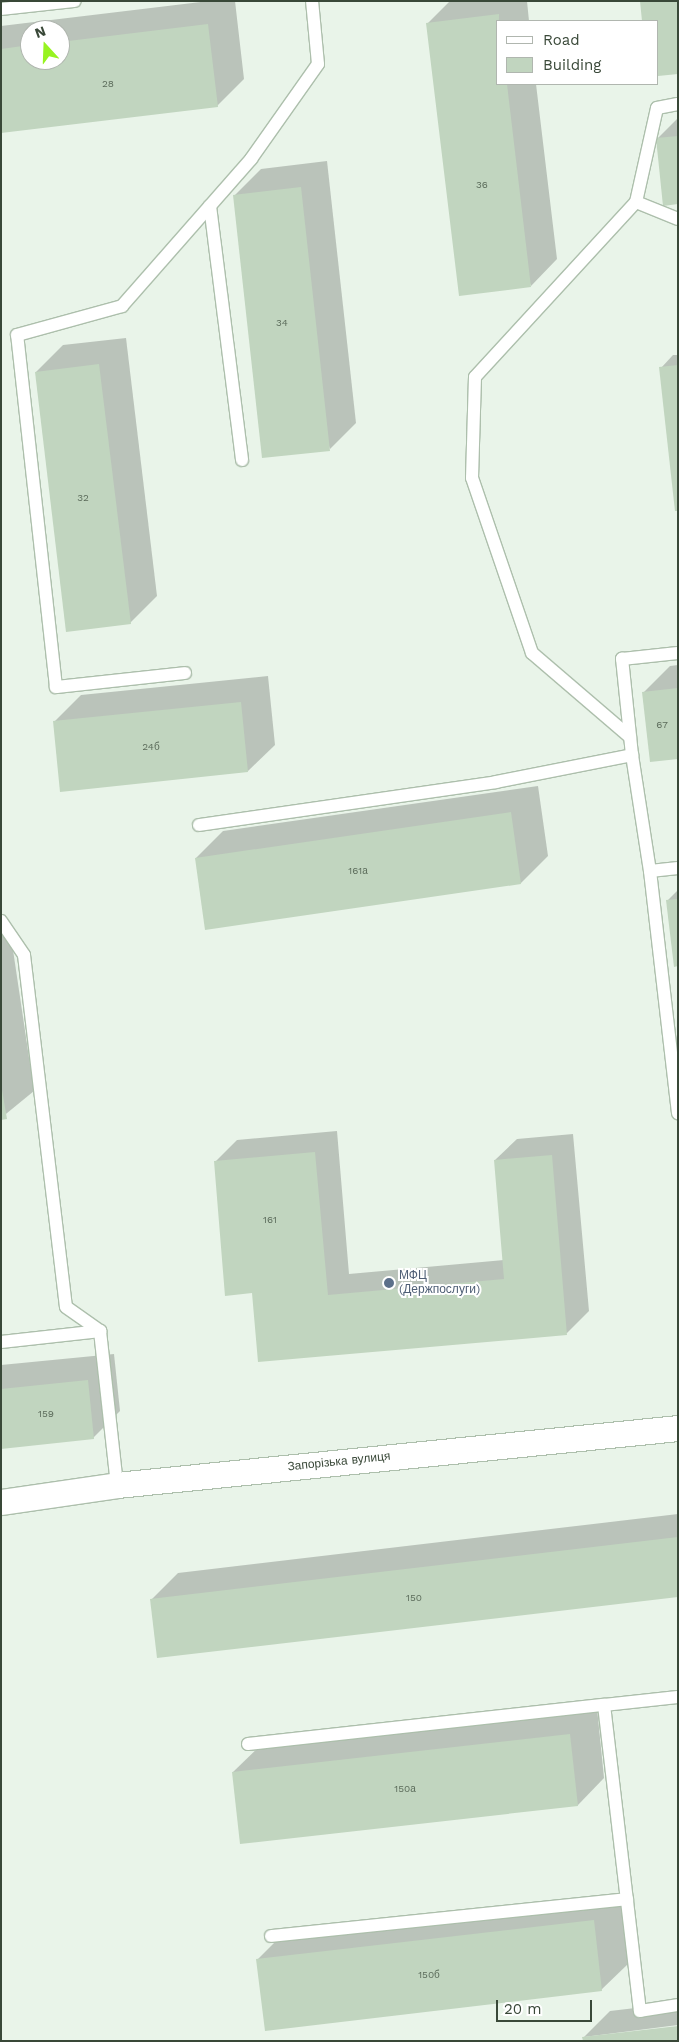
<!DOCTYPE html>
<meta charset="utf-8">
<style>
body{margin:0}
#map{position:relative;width:679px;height:2042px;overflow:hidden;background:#e9f4e9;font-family:"Work Sans",sans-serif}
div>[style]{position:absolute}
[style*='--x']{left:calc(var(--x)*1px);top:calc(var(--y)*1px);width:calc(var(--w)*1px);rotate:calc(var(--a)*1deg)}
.shadow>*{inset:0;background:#0003}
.building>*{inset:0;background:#c1d5bf}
.roads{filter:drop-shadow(1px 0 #adbfac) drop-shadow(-1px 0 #adbfac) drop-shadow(0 1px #adbfac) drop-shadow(0 -1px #adbfac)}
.service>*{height:12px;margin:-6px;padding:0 6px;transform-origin:6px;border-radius:6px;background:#fff}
.minor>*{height:25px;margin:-12.5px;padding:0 12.5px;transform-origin:12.5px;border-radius:12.5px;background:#fff}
.dots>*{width:14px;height:14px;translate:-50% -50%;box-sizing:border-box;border:2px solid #fff;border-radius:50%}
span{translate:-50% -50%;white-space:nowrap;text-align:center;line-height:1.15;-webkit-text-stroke:4px #fff;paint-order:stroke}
.number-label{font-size:10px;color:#5b6b5a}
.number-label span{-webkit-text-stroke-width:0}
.service-label{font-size:12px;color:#4e5e75}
.left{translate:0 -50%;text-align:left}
.street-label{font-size:12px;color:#394838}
.frame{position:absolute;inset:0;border:2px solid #394838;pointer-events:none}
.legend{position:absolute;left:496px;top:20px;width:162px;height:65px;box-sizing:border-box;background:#fff;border:1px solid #b0b6af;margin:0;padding:6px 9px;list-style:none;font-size:15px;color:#394838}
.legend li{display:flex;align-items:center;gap:10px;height:25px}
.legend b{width:25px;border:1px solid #b0b6af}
.north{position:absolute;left:20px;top:20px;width:50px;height:50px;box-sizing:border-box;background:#fff;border:1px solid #b0b6af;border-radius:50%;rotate:340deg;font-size:14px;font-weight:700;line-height:20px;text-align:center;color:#394838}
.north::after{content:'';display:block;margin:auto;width:18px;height:22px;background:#97f321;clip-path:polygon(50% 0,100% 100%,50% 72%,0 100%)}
.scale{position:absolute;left:496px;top:2000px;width:96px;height:22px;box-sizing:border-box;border:2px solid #394838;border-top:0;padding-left:6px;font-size:15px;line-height:18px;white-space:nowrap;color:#394838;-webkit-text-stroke:4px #fff;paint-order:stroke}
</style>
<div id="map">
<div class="shadow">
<i style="clip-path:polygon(evenodd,209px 1px,235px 1px,244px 79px,217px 106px,1px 132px,1px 26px,209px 1px,30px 30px,60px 30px,60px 60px,30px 60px,30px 30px)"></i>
<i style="clip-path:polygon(450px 1px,527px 1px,529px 21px,498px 21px,498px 84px,536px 84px,557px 259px,531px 286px,428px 23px)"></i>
<i style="clip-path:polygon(641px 1px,678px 1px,678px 73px,658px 75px,658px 21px,643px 21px)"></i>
<i style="clip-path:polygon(678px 118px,678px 203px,658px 138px)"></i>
<i style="clip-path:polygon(327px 161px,356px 423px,330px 449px,234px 196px,261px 169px)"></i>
<i style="clip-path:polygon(126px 338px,157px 596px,130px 623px,36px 372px,63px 345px)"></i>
<i style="clip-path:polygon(673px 355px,678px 355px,678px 510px,661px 368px)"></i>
<i style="clip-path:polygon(678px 665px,678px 757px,644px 692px,670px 666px)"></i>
<i style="clip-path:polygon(268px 676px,275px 745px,248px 771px,54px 722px,81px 695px)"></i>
<i style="clip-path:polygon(538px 786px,548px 856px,521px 883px,196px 858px,223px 831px)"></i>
<i style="clip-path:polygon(678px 890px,678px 965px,668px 900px)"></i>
<i style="clip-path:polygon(9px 923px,34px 1091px,1px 1118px,1px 924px)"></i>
<i style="clip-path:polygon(337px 1131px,349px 1274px,504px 1260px,495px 1160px,517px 1139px,573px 1134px,589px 1311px,567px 1333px,259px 1361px,253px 1292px,215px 1162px,237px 1140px)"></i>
<i style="clip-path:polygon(114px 1354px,120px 1411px,93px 1438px,1px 1448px,1px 1365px)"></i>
<i style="clip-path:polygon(678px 1514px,678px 1596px,151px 1600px,178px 1573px)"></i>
<i style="clip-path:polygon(597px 1708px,604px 1778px,578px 1805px,233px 1772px,260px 1746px)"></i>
<i style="clip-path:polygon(620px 1894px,628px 1964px,601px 1990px,258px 1959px,284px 1933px)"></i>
<i style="clip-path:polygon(678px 2003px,678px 2025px,584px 2037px,610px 2011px)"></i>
</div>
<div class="building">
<i style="clip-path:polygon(640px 1px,678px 1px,678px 74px,658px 76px,658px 21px,642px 21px)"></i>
<i style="clip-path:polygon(499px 14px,498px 84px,507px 84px,531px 287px,459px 296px,426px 23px)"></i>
<i style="clip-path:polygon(208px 24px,218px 107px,1px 133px,1px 49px,30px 45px,30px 60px,60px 60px,60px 42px)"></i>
<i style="clip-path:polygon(678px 136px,678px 204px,663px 206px,656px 138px)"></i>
<i style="clip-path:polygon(301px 187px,330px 451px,262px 458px,233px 195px)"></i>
<i style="clip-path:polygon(99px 364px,131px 624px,66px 632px,35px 372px)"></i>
<i style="clip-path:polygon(678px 365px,678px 511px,675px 511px,659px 367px)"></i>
<i style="clip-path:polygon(678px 688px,678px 759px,650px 762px,642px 692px)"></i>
<i style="clip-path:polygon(241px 702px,248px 772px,60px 792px,53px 721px)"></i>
<i style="clip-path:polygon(511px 812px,521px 884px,205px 930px,195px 858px)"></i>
<i style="clip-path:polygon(678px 899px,678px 966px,674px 967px,666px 900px)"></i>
<i style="clip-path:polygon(1px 1084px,7px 1119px,1px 1120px)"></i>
<i style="clip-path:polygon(315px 1152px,328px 1295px,504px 1279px,494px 1160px,552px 1155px,567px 1335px,258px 1362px,252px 1293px,225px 1296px,214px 1161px)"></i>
<i style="clip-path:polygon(88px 1380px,94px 1439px,1px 1449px,1px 1389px)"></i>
<i style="clip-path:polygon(678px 1537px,678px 1597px,157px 1658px,150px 1599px)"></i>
<i style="clip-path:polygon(570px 1734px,578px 1806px,240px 1844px,232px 1772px)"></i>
<i style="clip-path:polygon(594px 1920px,602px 1991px,265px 2031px,256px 1959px)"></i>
<i style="clip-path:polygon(678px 2026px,678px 2041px,583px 2041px,582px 2037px)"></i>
</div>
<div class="roads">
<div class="service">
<i style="--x:1;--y:9;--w:74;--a:-6.2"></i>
<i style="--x:636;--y:202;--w:96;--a:-77.4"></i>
<i style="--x:657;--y:108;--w:21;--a:-11"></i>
<i style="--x:210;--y:206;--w:256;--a:82.8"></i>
<i style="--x:185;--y:673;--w:130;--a:173.8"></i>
<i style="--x:56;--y:687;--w:354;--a:-96.3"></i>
<i style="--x:17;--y:335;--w:109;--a:-15.4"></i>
<i style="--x:122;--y:306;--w:196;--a:-48.7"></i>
<i style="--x:251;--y:159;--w:116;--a:-54.8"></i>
<i style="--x:318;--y:64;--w:63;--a:-95.4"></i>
<i style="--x:630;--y:737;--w:129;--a:-139.4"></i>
<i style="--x:532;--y:653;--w:185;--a:-108.9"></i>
<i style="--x:472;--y:478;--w:101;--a:-88.3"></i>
<i style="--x:475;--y:377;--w:238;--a:-47.4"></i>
<i style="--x:636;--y:202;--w:45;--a:22"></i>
<i style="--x:632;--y:755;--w:117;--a:81.2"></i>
<i style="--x:199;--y:825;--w:300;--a:-8.2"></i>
<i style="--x:496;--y:782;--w:139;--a:-11.2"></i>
<i style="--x:632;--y:755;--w:97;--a:-95.9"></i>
<i style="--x:622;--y:659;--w:56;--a:-6.1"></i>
<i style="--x:678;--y:868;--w:28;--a:174"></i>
<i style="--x:650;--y:871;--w:244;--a:83.4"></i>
<i style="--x:1;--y:921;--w:41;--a:55.9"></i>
<i style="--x:24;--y:955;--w:354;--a:83.2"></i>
<i style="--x:66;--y:1307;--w:42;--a:35.2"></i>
<i style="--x:1;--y:1342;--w:100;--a:-6.3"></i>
<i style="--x:100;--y:1331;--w:155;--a:83.7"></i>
<i style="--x:604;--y:1705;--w:74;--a:-6.2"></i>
<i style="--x:248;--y:1744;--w:358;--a:-6.3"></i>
<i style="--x:604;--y:1705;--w:308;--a:83.3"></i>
<i style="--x:640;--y:2011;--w:38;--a:-9"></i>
<i style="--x:271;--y:1936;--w:358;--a:-5.9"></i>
</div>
<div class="minor">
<i style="--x:1;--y:1502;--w:117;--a:-8.3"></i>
<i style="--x:117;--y:1485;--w:564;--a:-5.8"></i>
</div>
</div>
<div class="dots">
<i style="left:389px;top:1283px;background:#5c6f8a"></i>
</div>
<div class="number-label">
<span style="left:108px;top:84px">28</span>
<span style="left:482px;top:185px">36</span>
<span style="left:282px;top:323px">34</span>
<span style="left:83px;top:498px">32</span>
<span style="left:662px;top:725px">67</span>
<span style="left:151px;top:747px">24б</span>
<span style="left:358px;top:871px">161а</span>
<span style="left:270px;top:1220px">161</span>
<span style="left:46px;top:1414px">159</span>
<span style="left:414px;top:1598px">150</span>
<span style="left:405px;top:1789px">150а</span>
<span style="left:429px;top:1975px">150б</span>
</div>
<div class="service-label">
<span class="left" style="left:399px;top:1283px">МФЦ<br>(Держпослуги)</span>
</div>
<div class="street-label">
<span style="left:339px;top:1462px;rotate:-6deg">Запорізька вулиця</span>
</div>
<div class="frame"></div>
<ul class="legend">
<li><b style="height:6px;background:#fff"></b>Road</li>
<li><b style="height:14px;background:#c1d5bf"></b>Building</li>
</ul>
<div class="north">N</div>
<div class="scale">20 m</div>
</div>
